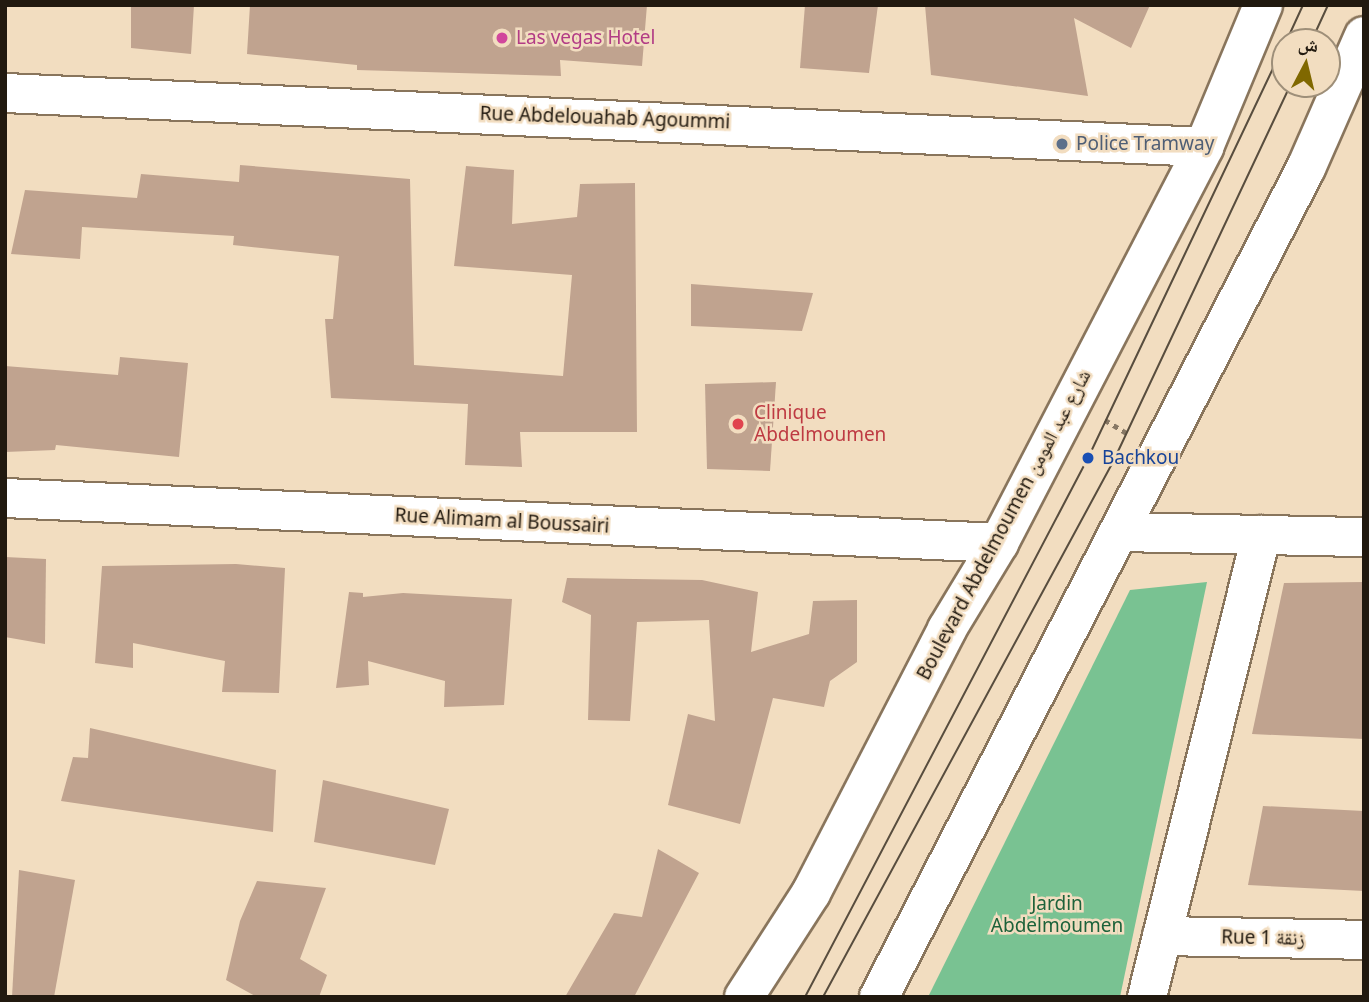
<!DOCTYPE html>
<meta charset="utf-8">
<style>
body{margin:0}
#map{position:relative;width:1369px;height:1002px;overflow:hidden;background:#f2ddc0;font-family:"Noto Sans","Noto Naskh Arabic",sans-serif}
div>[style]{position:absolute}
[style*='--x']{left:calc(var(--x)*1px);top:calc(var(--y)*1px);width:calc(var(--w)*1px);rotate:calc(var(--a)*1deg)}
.green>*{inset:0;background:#79c292}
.building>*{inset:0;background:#c0a38f}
.path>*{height:4.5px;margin-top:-2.25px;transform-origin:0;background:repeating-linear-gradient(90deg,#877865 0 5px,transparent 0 10px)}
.roads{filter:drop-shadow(2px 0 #89755c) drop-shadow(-2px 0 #89755c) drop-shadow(0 2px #89755c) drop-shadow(0 -2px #89755c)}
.minor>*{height:38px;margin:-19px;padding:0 19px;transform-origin:19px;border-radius:19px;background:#fff}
.secondary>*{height:38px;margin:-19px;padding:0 19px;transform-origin:19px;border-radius:19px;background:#fff}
.tram>*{height:2px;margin:-1px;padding:0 1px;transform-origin:1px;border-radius:1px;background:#584d3e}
.dots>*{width:19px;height:19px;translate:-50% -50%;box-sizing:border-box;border:4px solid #f2ddc0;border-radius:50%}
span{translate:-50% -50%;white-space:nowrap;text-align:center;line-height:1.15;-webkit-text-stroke:5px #f2ddc0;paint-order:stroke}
.hotel-label{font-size:19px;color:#b23c85}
.left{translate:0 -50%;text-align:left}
.street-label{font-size:19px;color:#21190f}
.service-label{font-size:19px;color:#4e5e75}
.health-label{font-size:19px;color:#be3a42}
.transit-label{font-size:19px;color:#164399}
.park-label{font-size:19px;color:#1c623a}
.frame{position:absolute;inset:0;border:7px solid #21190f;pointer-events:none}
.north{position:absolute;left:1271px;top:28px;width:70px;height:70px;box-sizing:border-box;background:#f2ddc0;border:2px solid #9e8f79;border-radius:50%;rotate:7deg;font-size:19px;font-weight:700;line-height:28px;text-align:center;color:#21190f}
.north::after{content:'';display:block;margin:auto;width:24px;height:32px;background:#806800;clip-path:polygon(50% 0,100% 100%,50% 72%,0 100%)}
</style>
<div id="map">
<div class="green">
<i style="clip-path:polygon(1207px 582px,1120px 997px,928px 997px,1130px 590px)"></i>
</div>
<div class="building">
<i style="clip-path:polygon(131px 5px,194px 5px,191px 54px,131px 48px)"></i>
<i style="clip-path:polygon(250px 5px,647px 5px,642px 66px,560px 60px,561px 76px,357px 70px,357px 65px,247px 54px)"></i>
<i style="clip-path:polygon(805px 5px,878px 5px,869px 73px,800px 68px)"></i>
<i style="clip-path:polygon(925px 5px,1150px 5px,1131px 48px,1074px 18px,1088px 96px,931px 75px)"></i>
<i style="clip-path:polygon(240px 165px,410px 179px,414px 365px,563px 376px,572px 275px,454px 266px,466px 166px,514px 170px,512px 224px,577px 217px,580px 184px,635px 183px,637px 432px,520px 432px,522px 467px,465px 465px,468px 404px,331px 398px,325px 319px,333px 319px,339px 256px,233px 245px,234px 236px,82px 227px,80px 259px,11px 254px,25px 190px,137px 198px,141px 174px,239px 182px)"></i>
<i style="clip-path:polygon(691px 284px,813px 293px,802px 331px,691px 326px)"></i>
<i style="clip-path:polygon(120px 357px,188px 363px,179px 457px,56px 445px,55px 450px,5px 452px,5px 366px,118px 375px)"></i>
<i style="clip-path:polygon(776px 382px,770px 471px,707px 469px,705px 384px)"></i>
<i style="clip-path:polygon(5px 557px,46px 559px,45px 644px,5px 637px)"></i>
<i style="clip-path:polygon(236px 564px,285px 568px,279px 693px,222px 692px,225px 661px,133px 643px,133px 668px,95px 663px,102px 566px)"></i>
<i style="clip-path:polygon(567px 578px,702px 580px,758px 592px,751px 652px,809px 634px,813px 601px,857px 600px,857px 662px,830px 681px,824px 707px,773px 698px,740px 824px,668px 805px,688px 714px,715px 721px,709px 620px,637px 622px,630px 721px,588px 720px,591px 615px,562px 602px)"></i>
<i style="clip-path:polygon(1364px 582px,1364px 739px,1252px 734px,1284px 583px)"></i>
<i style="clip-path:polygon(349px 592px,363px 593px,363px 597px,403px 593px,512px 599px,504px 705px,444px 707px,445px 681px,368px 661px,369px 685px,336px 688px)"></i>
<i style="clip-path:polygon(90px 728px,276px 770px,273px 832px,61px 801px,73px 757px,88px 758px)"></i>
<i style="clip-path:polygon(323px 780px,449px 809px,435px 865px,314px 842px)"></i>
<i style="clip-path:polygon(1263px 806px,1364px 811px,1364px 891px,1248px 885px)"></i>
<i style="clip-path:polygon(658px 849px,699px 873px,634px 997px,565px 997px,614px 913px,642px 917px)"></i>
<i style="clip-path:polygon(19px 870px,75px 880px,54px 997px,12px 997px)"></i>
<i style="clip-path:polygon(257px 881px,326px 888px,300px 959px,327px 975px,319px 997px,257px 997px,226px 980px,240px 921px)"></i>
</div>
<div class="path">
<i style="--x:1105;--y:420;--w:26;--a:31"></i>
</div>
<div class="roads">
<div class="minor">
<i style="--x:5;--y:93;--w:1200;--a:2.58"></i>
<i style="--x:5;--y:498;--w:995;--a:2.59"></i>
<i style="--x:1120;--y:532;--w:244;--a:1.2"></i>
<i style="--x:1162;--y:936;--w:202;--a:1.1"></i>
<i style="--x:1147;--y:997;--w:476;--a:-76.1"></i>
</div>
<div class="secondary">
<i style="--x:744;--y:997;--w:124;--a:-57.2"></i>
<i style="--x:811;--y:893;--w:297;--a:-62.7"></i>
<i style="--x:947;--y:629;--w:100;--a:-58.8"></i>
<i style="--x:999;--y:543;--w:446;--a:-62.6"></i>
<i style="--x:1204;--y:147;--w:154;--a:-67.4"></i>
<i style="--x:879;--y:997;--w:933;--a:-62.75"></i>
<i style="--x:1306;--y:168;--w:144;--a:-66.3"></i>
</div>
</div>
<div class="tram">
<i style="--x:1286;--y:42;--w:41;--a:-65.3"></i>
<i style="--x:1311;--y:42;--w:41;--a:-65.3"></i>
<i style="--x:805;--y:997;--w:609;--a:-62.3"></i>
<i style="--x:1088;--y:458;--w:458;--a:-64.6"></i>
<i style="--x:823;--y:997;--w:609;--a:-61.54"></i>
<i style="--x:1113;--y:462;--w:418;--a:-64.8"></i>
</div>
<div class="dots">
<i style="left:502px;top:38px;background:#d1479c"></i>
<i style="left:1062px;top:144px;background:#5c6f8a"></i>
<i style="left:738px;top:424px;background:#e0444e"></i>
<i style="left:1088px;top:458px;background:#1a4fb4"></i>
</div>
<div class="hotel-label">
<span class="left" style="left:516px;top:38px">Las vegas Hotel</span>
</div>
<div class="street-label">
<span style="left:605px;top:118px;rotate:2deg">Rue Abdelouahab Agoummi</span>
<span style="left:502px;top:521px;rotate:3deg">Rue Alimam al Boussairi</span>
<span style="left:1004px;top:525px;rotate:-62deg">Boulevard Abdelmoumen شارع عبد المومن</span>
<span style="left:1263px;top:938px;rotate:1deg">Rue 1 زنقة</span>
</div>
<div class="service-label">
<span class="left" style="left:1076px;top:144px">Police Tramway</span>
</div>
<div class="health-label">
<span class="left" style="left:754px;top:424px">Clinique<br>Abdelmoumen</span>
</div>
<div class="transit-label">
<span class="left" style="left:1102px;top:458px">Bachkou</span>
</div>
<div class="park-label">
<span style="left:1057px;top:915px">Jardin<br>Abdelmoumen</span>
</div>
<div class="frame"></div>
<div class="north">ش</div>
</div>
